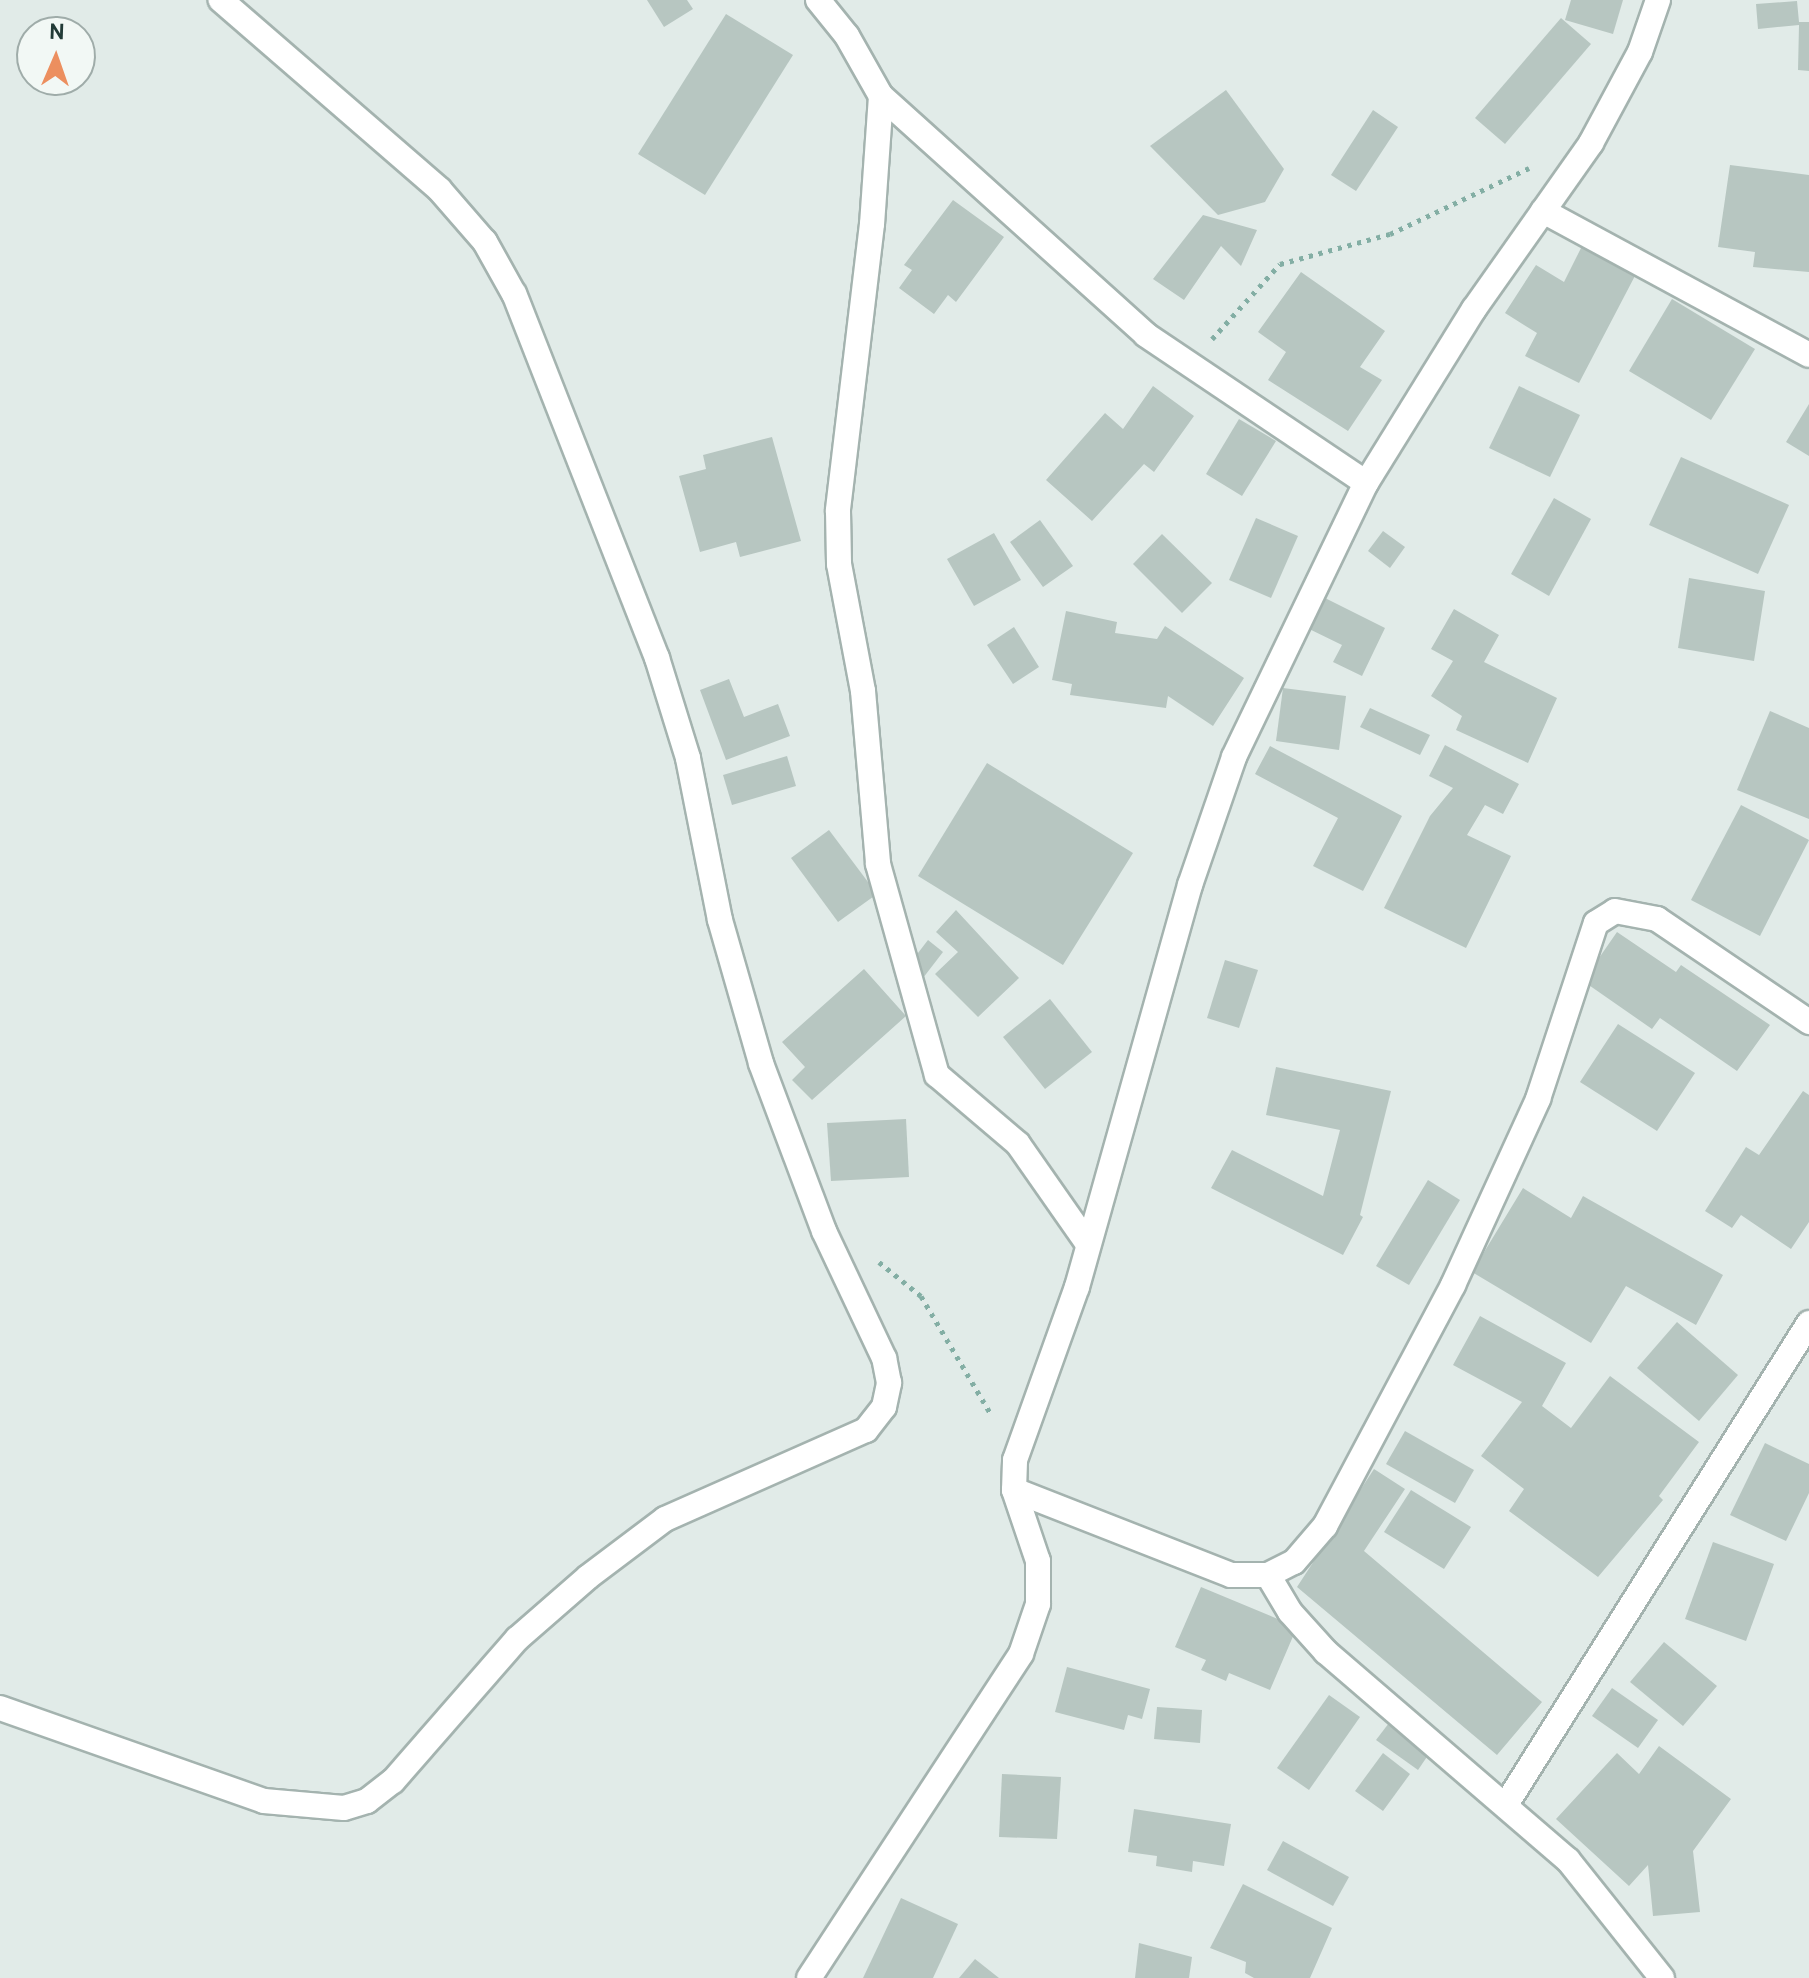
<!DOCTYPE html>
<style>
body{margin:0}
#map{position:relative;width:1809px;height:1978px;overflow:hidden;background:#e1ebe8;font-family:Overpass,sans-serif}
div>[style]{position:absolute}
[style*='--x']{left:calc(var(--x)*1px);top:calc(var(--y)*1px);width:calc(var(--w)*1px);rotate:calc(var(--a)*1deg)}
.building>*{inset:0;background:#b7c6c1}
.path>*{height:5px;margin-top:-2.5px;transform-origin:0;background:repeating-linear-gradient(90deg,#83aea4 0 4px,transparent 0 10px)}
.roads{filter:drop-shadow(2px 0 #a4b3af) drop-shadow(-2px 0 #a4b3af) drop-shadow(0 2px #a4b3af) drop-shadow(0 -2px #a4b3af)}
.minor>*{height:24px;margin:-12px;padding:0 12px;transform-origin:12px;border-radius:12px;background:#fff}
span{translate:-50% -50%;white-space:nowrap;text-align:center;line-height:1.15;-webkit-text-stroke:6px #f2f8f5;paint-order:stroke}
.north{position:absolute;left:16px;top:16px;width:80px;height:80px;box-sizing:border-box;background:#f2f8f5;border:2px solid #9faca9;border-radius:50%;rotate:2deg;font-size:22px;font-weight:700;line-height:32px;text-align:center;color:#223b37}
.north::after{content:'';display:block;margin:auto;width:28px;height:36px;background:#ec8f5f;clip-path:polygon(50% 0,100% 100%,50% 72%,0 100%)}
</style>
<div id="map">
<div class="building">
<i style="clip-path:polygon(647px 0,687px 0,693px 9px,664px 27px)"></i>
<i style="clip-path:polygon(1571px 0,1623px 0,1613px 34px,1565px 20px)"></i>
<i style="clip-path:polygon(1797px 1px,1799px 22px,1809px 22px,1809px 71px,1798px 70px,1799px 25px,1758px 29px,1756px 4px)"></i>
<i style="clip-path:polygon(726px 14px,793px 55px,705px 195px,638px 154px)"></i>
<i style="clip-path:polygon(1561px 18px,1591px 44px,1505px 144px,1475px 118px)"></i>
<i style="clip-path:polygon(1226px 90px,1284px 169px,1265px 202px,1218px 215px,1150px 146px)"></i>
<i style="clip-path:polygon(1373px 110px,1398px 127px,1356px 191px,1331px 175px)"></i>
<i style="clip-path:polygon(1730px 165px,1809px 175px,1809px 272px,1753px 267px,1755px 252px,1718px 247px)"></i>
<i style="clip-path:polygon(953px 200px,1004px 237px,956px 302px,948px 295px,934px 314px,899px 288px,912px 270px,904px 265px)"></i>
<i style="clip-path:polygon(1203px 215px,1257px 230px,1241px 266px,1221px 246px,1184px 300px,1153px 279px)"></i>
<i style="clip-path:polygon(1583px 244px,1637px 272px,1579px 383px,1525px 356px,1537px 333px,1505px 313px,1536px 265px,1564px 282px)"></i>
<i style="clip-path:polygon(1301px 272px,1385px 331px,1360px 367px,1382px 380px,1348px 431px,1268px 380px,1286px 352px,1258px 332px)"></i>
<i style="clip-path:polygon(1672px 299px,1755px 349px,1711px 420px,1629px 371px)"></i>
<i style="clip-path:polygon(1153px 386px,1194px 416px,1154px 472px,1144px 464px,1092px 521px,1046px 480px,1105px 413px,1123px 429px)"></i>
<i style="clip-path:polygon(1519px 386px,1580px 415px,1550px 477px,1489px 448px)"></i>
<i style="clip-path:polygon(1809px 404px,1809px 456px,1786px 442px)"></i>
<i style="clip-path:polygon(1239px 419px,1276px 441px,1242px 496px,1206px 474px)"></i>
<i style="clip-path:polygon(772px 437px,801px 541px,740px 557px,736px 542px,700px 552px,679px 476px,706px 469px,703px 455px)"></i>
<i style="clip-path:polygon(1681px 457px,1789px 505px,1758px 574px,1649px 525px)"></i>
<i style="clip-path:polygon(1554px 498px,1591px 519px,1549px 596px,1511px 574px)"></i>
<i style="clip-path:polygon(1256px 518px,1298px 536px,1271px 598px,1229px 580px)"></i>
<i style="clip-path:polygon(1040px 520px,1073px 566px,1043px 587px,1010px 542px)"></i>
<i style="clip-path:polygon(1383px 531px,1405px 547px,1390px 568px,1368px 551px)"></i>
<i style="clip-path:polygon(994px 533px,1021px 580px,974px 606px,947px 559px)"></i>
<i style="clip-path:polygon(1162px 534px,1212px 583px,1182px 613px,1133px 564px)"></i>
<i style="clip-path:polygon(1689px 578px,1765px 591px,1754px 661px,1678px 648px)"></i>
<i style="clip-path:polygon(1317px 594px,1385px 628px,1362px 676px,1333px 662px,1342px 645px,1301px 625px)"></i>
<i style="clip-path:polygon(1454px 609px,1499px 635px,1484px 662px,1557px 698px,1528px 763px,1456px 730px,1462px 716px,1431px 696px,1453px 661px,1431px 649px)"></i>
<i style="clip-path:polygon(1066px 611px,1117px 622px,1115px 633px,1157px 639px,1165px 626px,1244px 678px,1213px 726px,1168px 696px,1166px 708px,1070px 695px,1072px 684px,1052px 680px)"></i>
<i style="clip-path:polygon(1014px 627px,1039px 667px,1013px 684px,987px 645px)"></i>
<i style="clip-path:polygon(729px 679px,744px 717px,778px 704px,790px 736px,726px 760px,700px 690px)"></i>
<i style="clip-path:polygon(1283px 688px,1346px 696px,1339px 750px,1276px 741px)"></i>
<i style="clip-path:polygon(1370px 708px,1430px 735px,1420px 755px,1360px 727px)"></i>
<i style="clip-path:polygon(1770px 711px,1809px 728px,1809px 819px,1737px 790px)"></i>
<i style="clip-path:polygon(1445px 745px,1519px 784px,1503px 814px,1485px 805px,1467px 835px,1511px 856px,1466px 948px,1384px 908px,1430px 816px,1453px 788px,1429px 776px)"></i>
<i style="clip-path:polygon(1270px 746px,1402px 816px,1363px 891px,1313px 866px,1338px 818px,1255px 774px)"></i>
<i style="clip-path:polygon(787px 756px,796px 786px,732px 805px,723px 775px)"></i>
<i style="clip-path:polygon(987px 763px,1133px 853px,1063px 965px,918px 876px)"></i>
<i style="clip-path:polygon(1741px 805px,1809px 840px,1760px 936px,1691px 900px)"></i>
<i style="clip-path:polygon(829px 830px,877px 894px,838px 922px,791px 858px)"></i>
<i style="clip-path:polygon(956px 910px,1019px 978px,978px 1017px,935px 974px,958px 952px,936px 932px)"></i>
<i style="clip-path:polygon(1617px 932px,1676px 972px,1681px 965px,1770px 1025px,1737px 1071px,1660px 1018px,1652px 1029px,1583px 981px)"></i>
<i style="clip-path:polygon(928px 940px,943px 952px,923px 978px,908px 966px)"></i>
<i style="clip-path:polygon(1225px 960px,1258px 970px,1239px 1028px,1207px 1018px)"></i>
<i style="clip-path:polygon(864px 969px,906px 1016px,812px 1100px,792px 1080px,805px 1067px,782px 1042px)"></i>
<i style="clip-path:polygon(1050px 999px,1092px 1052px,1045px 1089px,1003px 1037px)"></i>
<i style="clip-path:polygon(1618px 1024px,1695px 1073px,1657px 1131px,1580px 1082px)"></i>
<i style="clip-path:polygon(1276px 1067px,1391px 1091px,1360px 1215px,1363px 1217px,1343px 1255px,1211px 1188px,1232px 1150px,1323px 1196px,1340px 1130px,1266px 1115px)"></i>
<i style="clip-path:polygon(1803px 1091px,1809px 1095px,1809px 1222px,1791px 1249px,1741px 1215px,1732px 1228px,1705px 1211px,1746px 1147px,1759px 1155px)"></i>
<i style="clip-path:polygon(906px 1119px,909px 1177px,831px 1181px,827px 1123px)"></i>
<i style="clip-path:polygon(1428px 1180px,1460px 1200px,1409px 1285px,1376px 1266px)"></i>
<i style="clip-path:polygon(1523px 1188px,1571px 1218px,1583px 1196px,1723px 1275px,1696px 1325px,1626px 1286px,1591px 1343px,1472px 1272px)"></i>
<i style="clip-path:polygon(1480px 1316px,1566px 1363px,1542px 1406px,1571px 1428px,1610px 1376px,1699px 1442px,1659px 1496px,1663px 1500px,1598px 1577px,1509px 1511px,1524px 1489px,1481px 1456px,1522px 1402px,1453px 1365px)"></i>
<i style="clip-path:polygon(1677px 1322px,1738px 1375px,1699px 1421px,1637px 1368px)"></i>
<i style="clip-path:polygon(1405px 1431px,1474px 1470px,1455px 1503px,1386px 1464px)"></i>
<i style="clip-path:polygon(1765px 1443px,1809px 1464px,1809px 1493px,1786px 1541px,1730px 1515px)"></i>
<i style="clip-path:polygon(1374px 1469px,1405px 1489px,1364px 1551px,1542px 1702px,1497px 1755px,1297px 1587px)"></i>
<i style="clip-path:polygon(1411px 1490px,1471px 1527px,1444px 1569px,1384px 1532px)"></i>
<i style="clip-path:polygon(1713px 1542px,1774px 1564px,1746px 1641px,1685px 1619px)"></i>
<i style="clip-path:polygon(1201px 1587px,1297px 1627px,1270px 1690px,1229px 1673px,1226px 1681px,1201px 1670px,1206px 1660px,1175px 1647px)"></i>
<i style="clip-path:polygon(1664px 1642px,1717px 1686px,1683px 1726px,1630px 1682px)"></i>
<i style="clip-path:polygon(1067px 1667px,1150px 1689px,1142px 1719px,1128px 1715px,1124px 1730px,1055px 1712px)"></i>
<i style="clip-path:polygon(1612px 1688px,1658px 1720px,1638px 1748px,1592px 1716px)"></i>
<i style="clip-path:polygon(1329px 1695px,1360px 1717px,1309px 1790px,1277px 1768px)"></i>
<i style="clip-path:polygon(1157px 1707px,1202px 1710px,1200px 1743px,1154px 1739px)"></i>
<i style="clip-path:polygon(1392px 1719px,1433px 1748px,1418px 1770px,1376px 1740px)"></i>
<i style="clip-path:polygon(1659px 1746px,1731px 1799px,1693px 1851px,1700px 1912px,1653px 1916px,1648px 1865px,1629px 1886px,1556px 1819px,1617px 1753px,1639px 1774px)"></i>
<i style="clip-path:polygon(1383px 1753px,1410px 1774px,1383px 1811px,1355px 1791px)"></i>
<i style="clip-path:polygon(1002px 1774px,1061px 1777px,1057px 1839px,999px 1837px)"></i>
<i style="clip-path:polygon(1134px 1809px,1231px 1824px,1224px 1866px,1193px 1861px,1192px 1872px,1156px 1866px,1157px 1856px,1128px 1852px)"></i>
<i style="clip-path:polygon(1283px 1841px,1349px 1877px,1333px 1906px,1267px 1870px)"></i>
<i style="clip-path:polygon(1243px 1884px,1332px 1928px,1310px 1978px,1254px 1978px,1245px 1973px,1246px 1962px,1210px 1948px)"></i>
<i style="clip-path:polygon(901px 1898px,958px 1924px,933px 1978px,863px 1978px)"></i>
<i style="clip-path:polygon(1139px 1943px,1192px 1957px,1189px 1978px,1135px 1978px)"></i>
<i style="clip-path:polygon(975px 1959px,999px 1978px,959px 1978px)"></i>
</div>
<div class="path">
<i style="--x:1212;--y:339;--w:101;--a:-47.8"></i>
<i style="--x:1280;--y:264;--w:114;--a:-15.3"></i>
<i style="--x:1390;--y:234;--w:154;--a:-25.4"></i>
<i style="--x:879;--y:1262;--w:54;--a:39"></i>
<i style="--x:921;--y:1296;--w:139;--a:59.4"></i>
</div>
<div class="roads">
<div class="minor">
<i style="--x:818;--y:0;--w:46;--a:51.1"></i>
<i style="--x:847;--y:36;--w:69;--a:60.5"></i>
<i style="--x:881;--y:96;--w:357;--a:42"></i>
<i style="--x:1146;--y:335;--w:265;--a:33.9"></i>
<i style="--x:881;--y:96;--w:128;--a:94"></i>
<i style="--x:872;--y:224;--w:289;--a:96.8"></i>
<i style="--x:838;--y:511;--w:53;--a:88.9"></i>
<i style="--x:839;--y:564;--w:129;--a:79.3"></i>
<i style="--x:863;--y:691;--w:174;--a:85"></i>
<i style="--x:878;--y:864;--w:219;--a:74.4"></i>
<i style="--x:937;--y:1075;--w:106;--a:40.4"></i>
<i style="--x:1018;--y:1144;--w:122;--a:55"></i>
<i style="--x:1543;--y:211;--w:302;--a:28.4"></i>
<i style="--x:1014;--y:1490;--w:233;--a:21.4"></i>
<i style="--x:1231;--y:1575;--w:37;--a:0"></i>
<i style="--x:1268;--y:1575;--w:29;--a:-27"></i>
<i style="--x:1294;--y:1562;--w:48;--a:-49.3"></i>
<i style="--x:1325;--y:1526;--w:273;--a:-62"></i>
<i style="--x:1453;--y:1285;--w:205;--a:-65.4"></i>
<i style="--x:1538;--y:1099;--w:185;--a:-71.8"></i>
<i style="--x:1596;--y:923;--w:22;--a:-32"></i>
<i style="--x:1615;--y:911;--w:43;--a:10.8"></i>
<i style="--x:1657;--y:919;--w:184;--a:34.1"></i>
<i style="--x:1268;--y:1575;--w:43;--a:59.3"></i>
<i style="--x:1290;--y:1612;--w:54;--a:48"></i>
<i style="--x:1326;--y:1652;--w:319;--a:40.7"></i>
<i style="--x:1568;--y:1860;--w:151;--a:51.5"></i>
<i style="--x:0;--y:1708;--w:280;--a:19.4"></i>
<i style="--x:264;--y:1801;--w:80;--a:5"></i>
<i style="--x:344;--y:1808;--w:24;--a:-17"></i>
<i style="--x:367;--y:1801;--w:33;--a:-38"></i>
<i style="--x:393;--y:1781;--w:189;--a:-48.9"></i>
<i style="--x:517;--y:1639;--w:94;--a:-41.1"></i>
<i style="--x:588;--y:1577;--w:96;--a:-37"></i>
<i style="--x:665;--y:1519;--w:220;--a:-23.9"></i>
<i style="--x:866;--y:1430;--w:29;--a:-52"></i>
<i style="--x:884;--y:1407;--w:25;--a:-78"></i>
<i style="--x:889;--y:1383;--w:25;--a:-101"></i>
<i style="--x:884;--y:1358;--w:140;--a:-115.3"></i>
<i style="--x:824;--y:1231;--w:179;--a:-110.6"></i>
<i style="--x:761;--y:1063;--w:149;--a:-106"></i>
<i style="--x:720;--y:920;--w:165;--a:-101.2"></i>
<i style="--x:688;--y:758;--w:105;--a:-107.2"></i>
<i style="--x:657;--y:658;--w:391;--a:-111.4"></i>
<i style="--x:514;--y:294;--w:60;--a:-119.1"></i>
<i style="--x:485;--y:242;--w:70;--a:-131"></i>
<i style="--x:439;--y:189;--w:289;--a:-139.1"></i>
<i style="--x:1507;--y:1803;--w:567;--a:-57.82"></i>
<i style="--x:809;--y:1978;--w:387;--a:-56.8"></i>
<i style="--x:1021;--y:1654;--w:53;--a:-71.2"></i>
<i style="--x:1038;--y:1604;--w:43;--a:-90"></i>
<i style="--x:1038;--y:1561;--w:75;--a:-108.7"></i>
<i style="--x:1014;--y:1490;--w:30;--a:-88"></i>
<i style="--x:1015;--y:1460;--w:184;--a:-70.3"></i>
<i style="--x:1077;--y:1287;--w:418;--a:-74.3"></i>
<i style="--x:1190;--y:885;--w:135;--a:-71"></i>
<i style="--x:1234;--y:757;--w:304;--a:-64.3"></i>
<i style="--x:1366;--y:483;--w:205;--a:-58.2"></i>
<i style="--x:1474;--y:309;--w:203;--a:-54.8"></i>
<i style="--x:1591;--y:143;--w:103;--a:-61.7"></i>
<i style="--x:1640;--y:52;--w:55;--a:-70.9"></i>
</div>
</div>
<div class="north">N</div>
</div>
